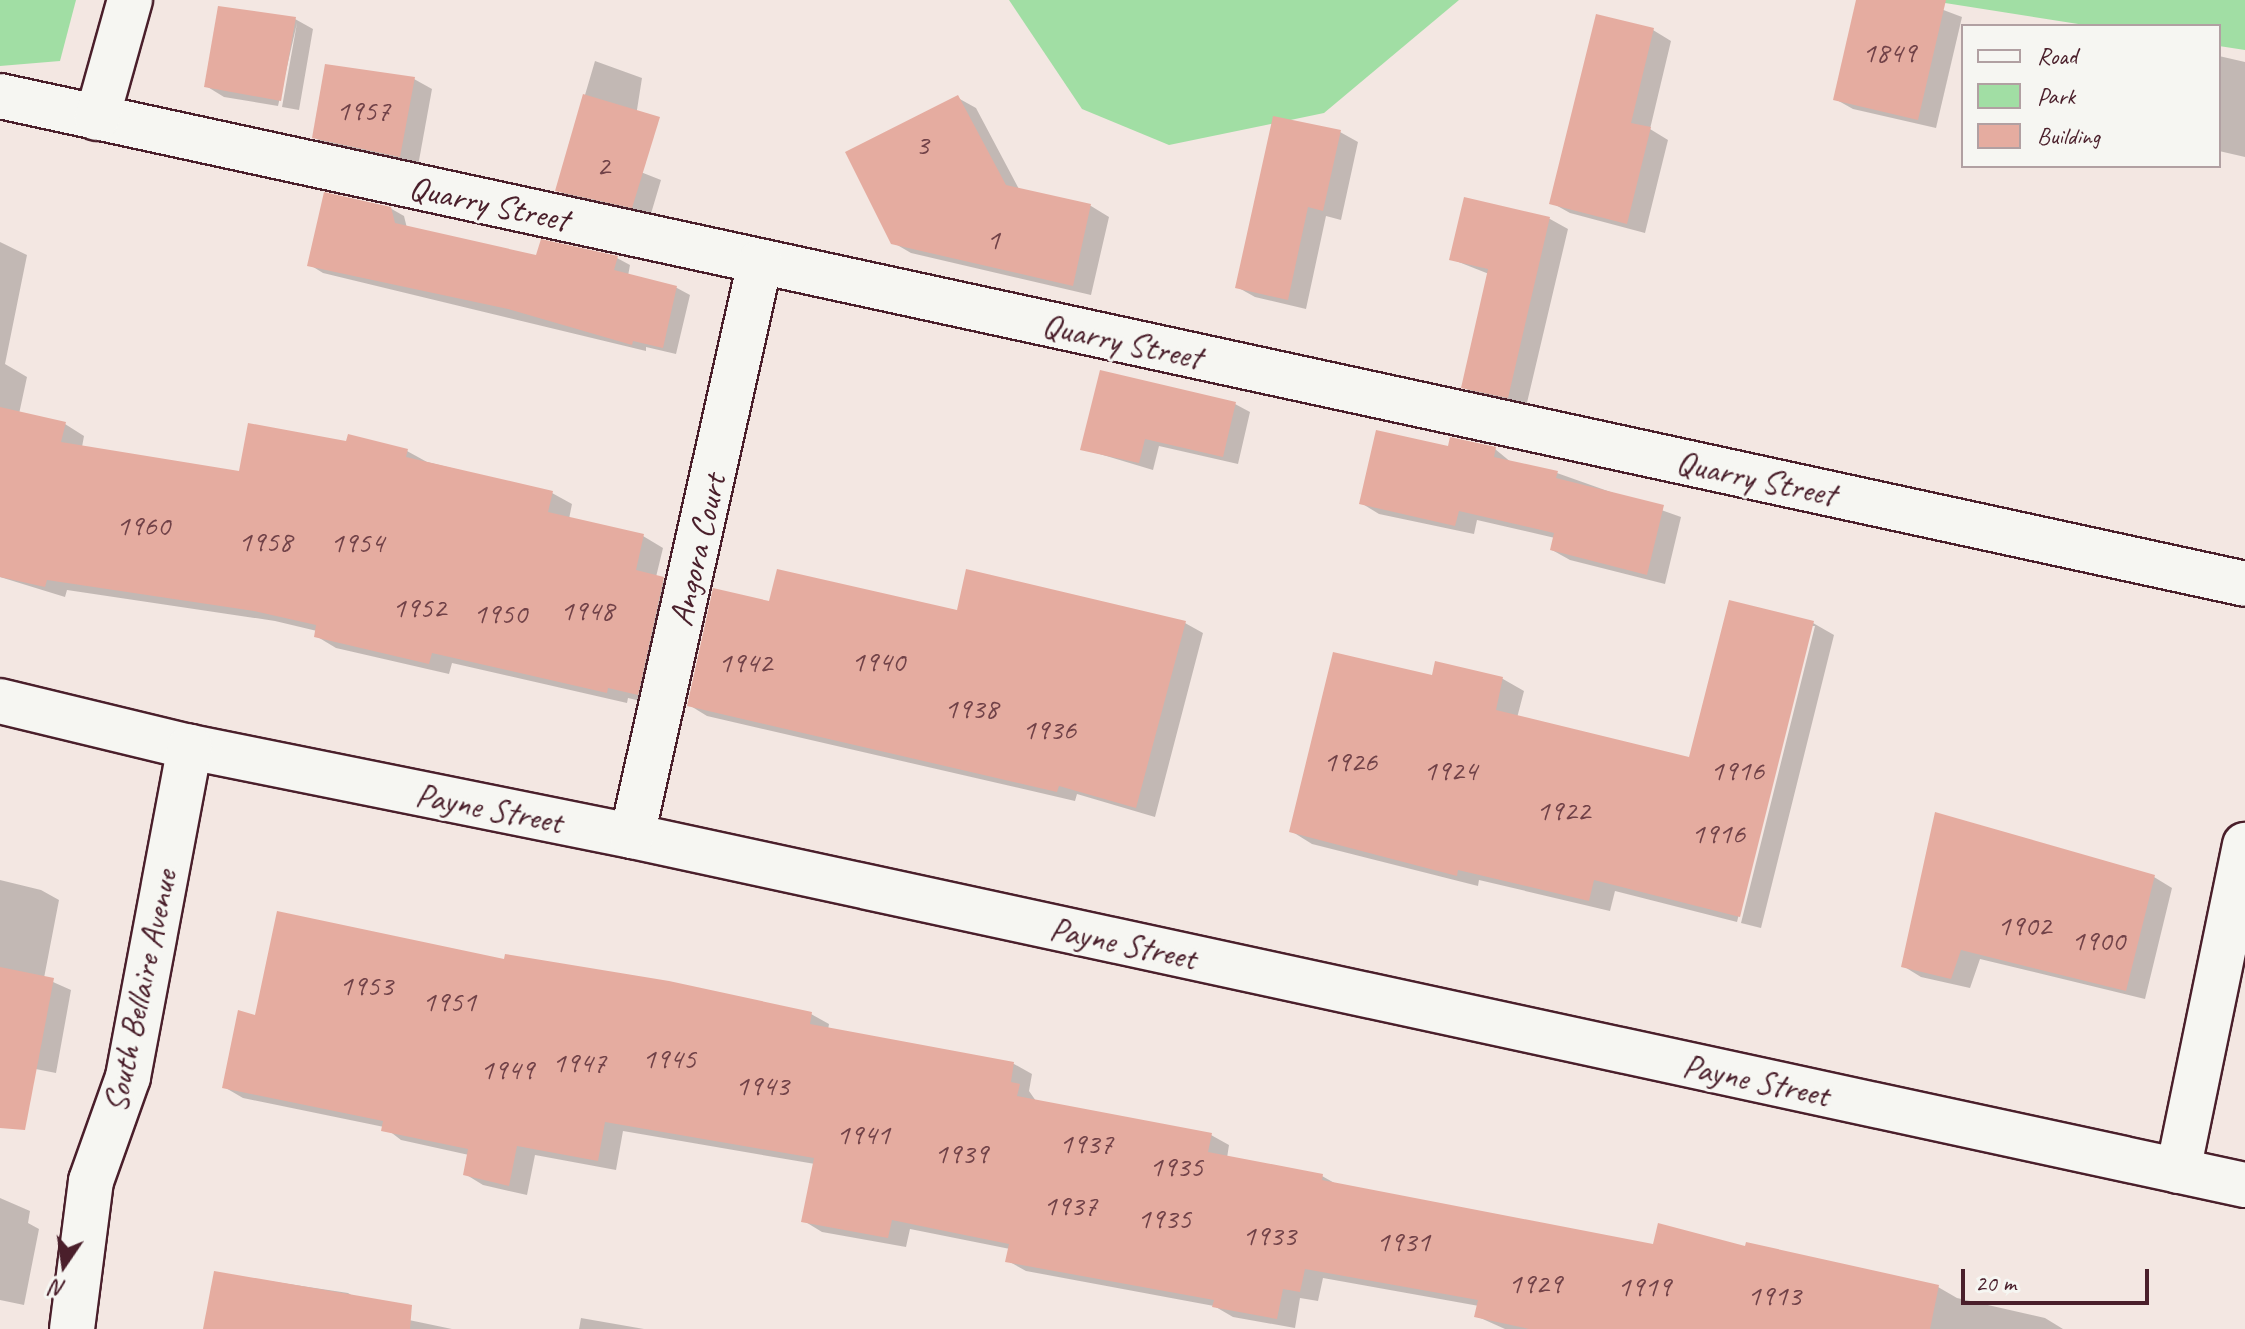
<!DOCTYPE html>
<style>
body{margin:0}
#map{position:relative;width:2245px;height:1329px;overflow:hidden;background:#f3e7e2;font-family:Caveat,sans-serif}
div>[style]{position:absolute}
[style*='--x']{left:calc(var(--x)*1px);top:calc(var(--y)*1px);width:calc(var(--w)*1px);rotate:calc(var(--a)*1deg)}
.green>*{inset:0;background:#a1dea4}
.shadow>*{inset:0;background:#0003}
.building>*{inset:0;background:#e5aca0}
.roads{filter:drop-shadow(2px 0 #4a1f2b) drop-shadow(-2px 0 #4a1f2b) drop-shadow(0 2px #4a1f2b) drop-shadow(0 -2px #4a1f2b)}
.street>*{height:44px;margin:-22px;padding:0 22px;transform-origin:22px;border-radius:22px;background:#f6f6f2}
span{translate:-50% -50%;white-space:nowrap;text-align:center;line-height:1.15;-webkit-text-stroke:6px #f6f6f2;paint-order:stroke}
.number-label{font-size:30px;color:#714248}
.number-label span{-webkit-text-stroke-width:0}
.street-label{font-size:34px;color:#4a1f2b}
.legend{position:absolute;left:1961px;top:24px;width:260px;height:144px;box-sizing:border-box;background:#f6f6f2;border:2px solid #b1a0a2;margin:0;padding:10px 14px;list-style:none;font-size:24px;color:#4a1f2b}
.legend li{display:flex;align-items:center;gap:16px;height:40px}
.legend b{width:40px;border:2px solid #b1a0a2}
.north{position:absolute;left:24px;top:1225px;width:80px;height:80px;-webkit-text-stroke:6px #f6f6f2;paint-order:stroke;rotate:193deg;font-size:22px;font-weight:700;line-height:32px;text-align:center;color:#4a1f2b}
.north::after{content:'';display:block;margin:auto;width:28px;height:36px;background:#4a1f2b;clip-path:polygon(50% 0,100% 100%,50% 72%,0 100%)}
.scale{position:absolute;left:1961px;top:1269px;width:188px;height:36px;box-sizing:border-box;border:4px solid #4a1f2b;border-top:0;padding-left:10px;font-size:24px;line-height:28px;white-space:nowrap;color:#4a1f2b;-webkit-text-stroke:6px #f6f6f2;paint-order:stroke}
</style>
<div id="map">
<div class="green">
<i style="clip-path:polygon(0 0,76px 0,60px 61px,0 66px)"></i>
<i style="clip-path:polygon(1009px 0,1459px 0,1324px 113px,1169px 145px,1082px 109px)"></i>
<i style="clip-path:polygon(1926px 0,2245px 0,2245px 50px,2219px 46px,2219px 26px,2091px 26px)"></i>
</div>
<div class="shadow">
<i style="clip-path:polygon(1858px 0,1917px 0,1962px 17px,1936px 128px,1853px 109px,1835px 99px)"></i>
<i style="clip-path:polygon(295px 19px,313px 29px,299px 110px,282px 107px,297px 23px,278px 106px,224px 97px,206px 86px)"></i>
<i style="clip-path:polygon(1653px 30px,1671px 41px,1650px 129px,1668px 140px,1645px 233px,1570px 213px,1552px 203px)"></i>
<i style="clip-path:polygon(2219px 56px,2245px 62px,2245px 157px,2219px 151px)"></i>
<i style="clip-path:polygon(595px 61px,642px 78px,628px 167px,661px 180px,650px 217px,575px 200px,557px 190px)"></i>
<i style="clip-path:polygon(414px 79px,432px 89px,418px 166px,332px 148px,314px 137px)"></i>
<i style="clip-path:polygon(958px 98px,976px 108px,1020px 191px,1091px 206px,1109px 217px,1091px 295px,911px 253px,892px 242px)"></i>
<i style="clip-path:polygon(1340px 132px,1358px 142px,1341px 220px,1326px 216px,1306px 309px,1255px 297px,1237px 287px)"></i>
<i style="clip-path:polygon(1465px 199px,1550px 219px,1568px 229px,1526px 407px,1481px 397px,1463px 387px,1489px 274px,1451px 259px)"></i>
<i style="clip-path:polygon(390px 208px,404px 216px,407px 228px,538px 258px,617px 258px,630px 265px,628px 276px,677px 288px,690px 295px,676px 354px,646px 347px,646px 351px,323px 273px,310px 265px)"></i>
<i style="clip-path:polygon(0 242px,27px 255px,5px 364px,27px 377px,19px 414px,65px 424px,84px 436px,82px 447px,241px 473px,348px 444px,407px 451px,427px 462px,552px 493px,572px 504px,569px 519px,643px 536px,663px 548px,656px 577px,683px 590px,657px 705px,628px 698px,627px 703px,452px 663px,449px 674px,336px 648px,316px 636px,317px 631px,275px 621px,67px 590px,65px 597px,0 577px)"></i>
<i style="clip-path:polygon(1235px 404px,1250px 412px,1238px 464px,1159px 446px,1153px 470px,1083px 449px)"></i>
<i style="clip-path:polygon(1449px 449px,1495px 449px,1512px 463px,1557px 473px,1681px 517px,1665px 584px,1570px 560px,1552px 550px,1555px 538px,1477px 520px,1474px 534px,1379px 514px,1361px 503px)"></i>
<i style="clip-path:polygon(770px 603px,1185px 623px,1203px 633px,1155px 817px,1077px 794px,1075px 801px,707px 716px,689px 705px)"></i>
<i style="clip-path:polygon(1813px 623px,1834px 635px,1761px 928px,1741px 923px,1815px 626px,1811px 626px,1737px 922px,1615px 891px,1610px 911px,1479px 880px,1478px 886px,1312px 844px,1291px 831px,1434px 677px,1437px 664px,1503px 679px,1524px 691px,1517px 718px,1691px 760px)"></i>
<i style="clip-path:polygon(2154px 877px,2172px 888px,2145px 999px,1980px 959px,1970px 988px,1921px 977px,1903px 966px)"></i>
<i style="clip-path:polygon(0 880px,41px 890px,59px 900px,44px 978px,71px 990px,56px 1073px,0 1062px)"></i>
<i style="clip-path:polygon(505px 962px,811px 1014px,829px 1024px,828px 1030px,1014px 1064px,1032px 1074px,1029px 1091px,1036px 1101px,1211px 1135px,1229px 1145px,1227px 1158px,1322px 1176px,1338px 1185px,1654px 1246px,1747px 1249px,1938px 1287px,1957px 1298px,2045px 1318px,2063px 1329px,1505px 1329px,1476px 1316px,1479px 1306px,1323px 1278px,1318px 1301px,1300px 1298px,1295px 1328px,1233px 1317px,1214px 1306px,1026px 1271px,1008px 1261px,1010px 1249px,910px 1229px,906px 1247px,822px 1232px,804px 1221px,815px 1164px,623px 1131px,616px 1170px,535px 1155px,527px 1195px,483px 1185px,465px 1174px,469px 1155px,401px 1140px,384px 1127px,243px 1098px,224px 1087px,257px 1017px)"></i>
<i style="clip-path:polygon(0 1198px,30px 1211px,28px 1223px,39px 1229px,24px 1305px,0 1300px)"></i>
<i style="clip-path:polygon(215px 1273px,348px 1293px,362px 1302px,361px 1310px,452px 1329px,205px 1329px)"></i>
<i style="clip-path:polygon(581px 1318px,644px 1329px,579px 1329px)"></i>
</div>
<div class="building">
<i style="clip-path:polygon(1856px 0,1946px 0,1918px 120px,1833px 100px)"></i>
<i style="clip-path:polygon(218px 6px,296px 17px,281px 101px,204px 87px)"></i>
<i style="clip-path:polygon(1596px 14px,1654px 28px,1631px 123px,1651px 127px,1627px 224px,1549px 204px)"></i>
<i style="clip-path:polygon(325px 64px,415px 77px,400px 157px,312px 138px)"></i>
<i style="clip-path:polygon(583px 94px,660px 117px,632px 208px,555px 191px)"></i>
<i style="clip-path:polygon(958px 95px,1006px 185px,1091px 204px,1073px 286px,891px 244px,845px 152px)"></i>
<i style="clip-path:polygon(1273px 116px,1341px 130px,1323px 211px,1308px 207px,1288px 300px,1235px 288px)"></i>
<i style="clip-path:polygon(324px 192px,391px 207px,395px 223px,536px 255px,541px 239px,618px 256px,614px 270px,677px 286px,663px 348px,633px 341px,632px 345px,508px 309px,307px 266px)"></i>
<i style="clip-path:polygon(1464px 197px,1550px 217px,1508px 398px,1461px 388px,1488px 269px,1449px 260px)"></i>
<i style="clip-path:polygon(1100px 370px,1236px 402px,1223px 457px,1145px 439px,1139px 463px,1080px 450px)"></i>
<i style="clip-path:polygon(0 407px,66px 422px,61px 442px,239px 471px,248px 423px,346px 441px,348px 434px,408px 449px,406px 457px,553px 491px,548px 512px,644px 534px,636px 570px,664px 577px,638px 695px,608px 688px,607px 693px,432px 653px,429px 664px,314px 637px,316px 625px,254px 611px,47px 580px,45px 587px,0 577px)"></i>
<i style="clip-path:polygon(1376px 430px,1448px 446px,1450px 437px,1496px 447px,1494px 457px,1558px 471px,1556px 478px,1664px 505px,1647px 575px,1550px 550px,1554px 533px,1459px 511px,1455px 526px,1359px 504px)"></i>
<i style="clip-path:polygon(777px 569px,957px 610px,966px 569px,1186px 621px,1136px 808px,1059px 786px,1057px 792px,687px 706px,713px 588px,769px 601px)"></i>
<i style="clip-path:polygon(1729px 600px,1814px 621px,1740px 917px,1594px 880px,1589px 901px,1458px 870px,1457px 876px,1289px 832px,1333px 652px,1432px 675px,1435px 661px,1503px 677px,1496px 710px,1689px 757px)"></i>
<i style="clip-path:polygon(1935px 812px,2155px 875px,2126px 991px,1961px 950px,1951px 979px,1901px 967px)"></i>
<i style="clip-path:polygon(277px 911px,504px 959px,505px 954px,669px 981px,812px 1012px,810px 1024px,1014px 1062px,1011px 1082px,1020px 1084px,1017px 1096px,1212px 1133px,1208px 1152px,1323px 1174px,1322px 1180px,1653px 1244px,1658px 1223px,1745px 1246px,1746px 1242px,1939px 1285px,1930px 1329px,1529px 1329px,1474px 1317px,1478px 1300px,1305px 1269px,1300px 1292px,1283px 1289px,1277px 1319px,1212px 1307px,1214px 1300px,1005px 1262px,1009px 1244px,940px 1230px,892px 1220px,888px 1238px,801px 1222px,814px 1158px,605px 1122px,598px 1161px,517px 1146px,509px 1186px,463px 1175px,468px 1149px,381px 1131px,383px 1121px,222px 1088px,238px 1010px,255px 1015px)"></i>
<i style="clip-path:polygon(0 967px,54px 978px,25px 1130px,0 1128px)"></i>
<i style="clip-path:polygon(214px 1271px,412px 1305px,410px 1329px,203px 1329px)"></i>
</div>
<div class="roads">
<div class="street">
<i style="--x:0;--y:96;--w:2297;--a:12.26"></i>
<i style="--x:97;--y:118;--w:123;--a:-74.4"></i>
<i style="--x:0;--y:701;--w:195;--a:13.6"></i>
<i style="--x:190;--y:747;--w:451;--a:11.4"></i>
<i style="--x:632;--y:836;--w:1650;--a:12.21"></i>
<i style="--x:632;--y:836;--w:588;--a:-77.43"></i>
<i style="--x:2178;--y:1171;--w:333;--a:-78.4"></i>
<i style="--x:72;--y:1329;--w:149;--a:-82.7"></i>
<i style="--x:91;--y:1181;--w:110;--a:-70.4"></i>
<i style="--x:128;--y:1077;--w:336;--a:-79.4"></i>
</div>
</div>
<div class="number-label">
<span style="left:1889px;top:52px">1849</span>
<span style="left:363px;top:110px">1957</span>
<span style="left:922px;top:144px">3</span>
<span style="left:603px;top:165px">2</span>
<span style="left:993px;top:239px">1</span>
<span style="left:143px;top:525px">1960</span>
<span style="left:265px;top:541px">1958</span>
<span style="left:357px;top:542px">1954</span>
<span style="left:419px;top:607px">1952</span>
<span style="left:587px;top:610px">1948</span>
<span style="left:500px;top:613px">1950</span>
<span style="left:878px;top:661px">1940</span>
<span style="left:745px;top:662px">1942</span>
<span style="left:971px;top:708px">1938</span>
<span style="left:1049px;top:729px">1936</span>
<span style="left:1350px;top:761px">1926</span>
<span style="left:1450px;top:770px">1924</span>
<span style="left:1737px;top:770px">1916</span>
<span style="left:1563px;top:810px">1922</span>
<span style="left:1718px;top:833px">1916</span>
<span style="left:2024px;top:925px">1902</span>
<span style="left:2098px;top:940px">1900</span>
<span style="left:366px;top:985px">1953</span>
<span style="left:449px;top:1001px">1951</span>
<span style="left:669px;top:1058px">1945</span>
<span style="left:579px;top:1062px">1947</span>
<span style="left:507px;top:1069px">1949</span>
<span style="left:762px;top:1085px">1943</span>
<span style="left:863px;top:1134px">1941</span>
<span style="left:1086px;top:1143px">1937</span>
<span style="left:961px;top:1153px">1939</span>
<span style="left:1176px;top:1166px">1935</span>
<span style="left:1070px;top:1205px">1937</span>
<span style="left:1164px;top:1218px">1935</span>
<span style="left:1269px;top:1235px">1933</span>
<span style="left:1403px;top:1241px">1931</span>
<span style="left:1535px;top:1283px">1929</span>
<span style="left:1644px;top:1286px">1919</span>
<span style="left:1774px;top:1295px">1913</span>
</div>
<div class="street-label">
<span style="left:489px;top:203px;rotate:12deg">Quarry Street</span>
<span style="left:1122px;top:341px;rotate:12deg">Quarry Street</span>
<span style="left:1756px;top:478px;rotate:12deg">Quarry Street</span>
<span style="left:697px;top:550px;rotate:-77deg">Angora Court</span>
<span style="left:489px;top:808px;rotate:11deg">Payne Street</span>
<span style="left:1123px;top:943px;rotate:12deg">Payne Street</span>
<span style="left:140px;top:991px;rotate:-78deg">South Bellaire Avenue</span>
<span style="left:1756px;top:1080px;rotate:12deg">Payne Street</span>
</div>
<ul class="legend">
<li><b style="height:10px;background:#f6f6f2"></b>Road</li>
<li><b style="height:22px;background:#a1dea4"></b>Park</li>
<li><b style="height:22px;background:#e5aca0"></b>Building</li>
</ul>
<div class="north">N</div>
<div class="scale">20 m</div>
</div>
